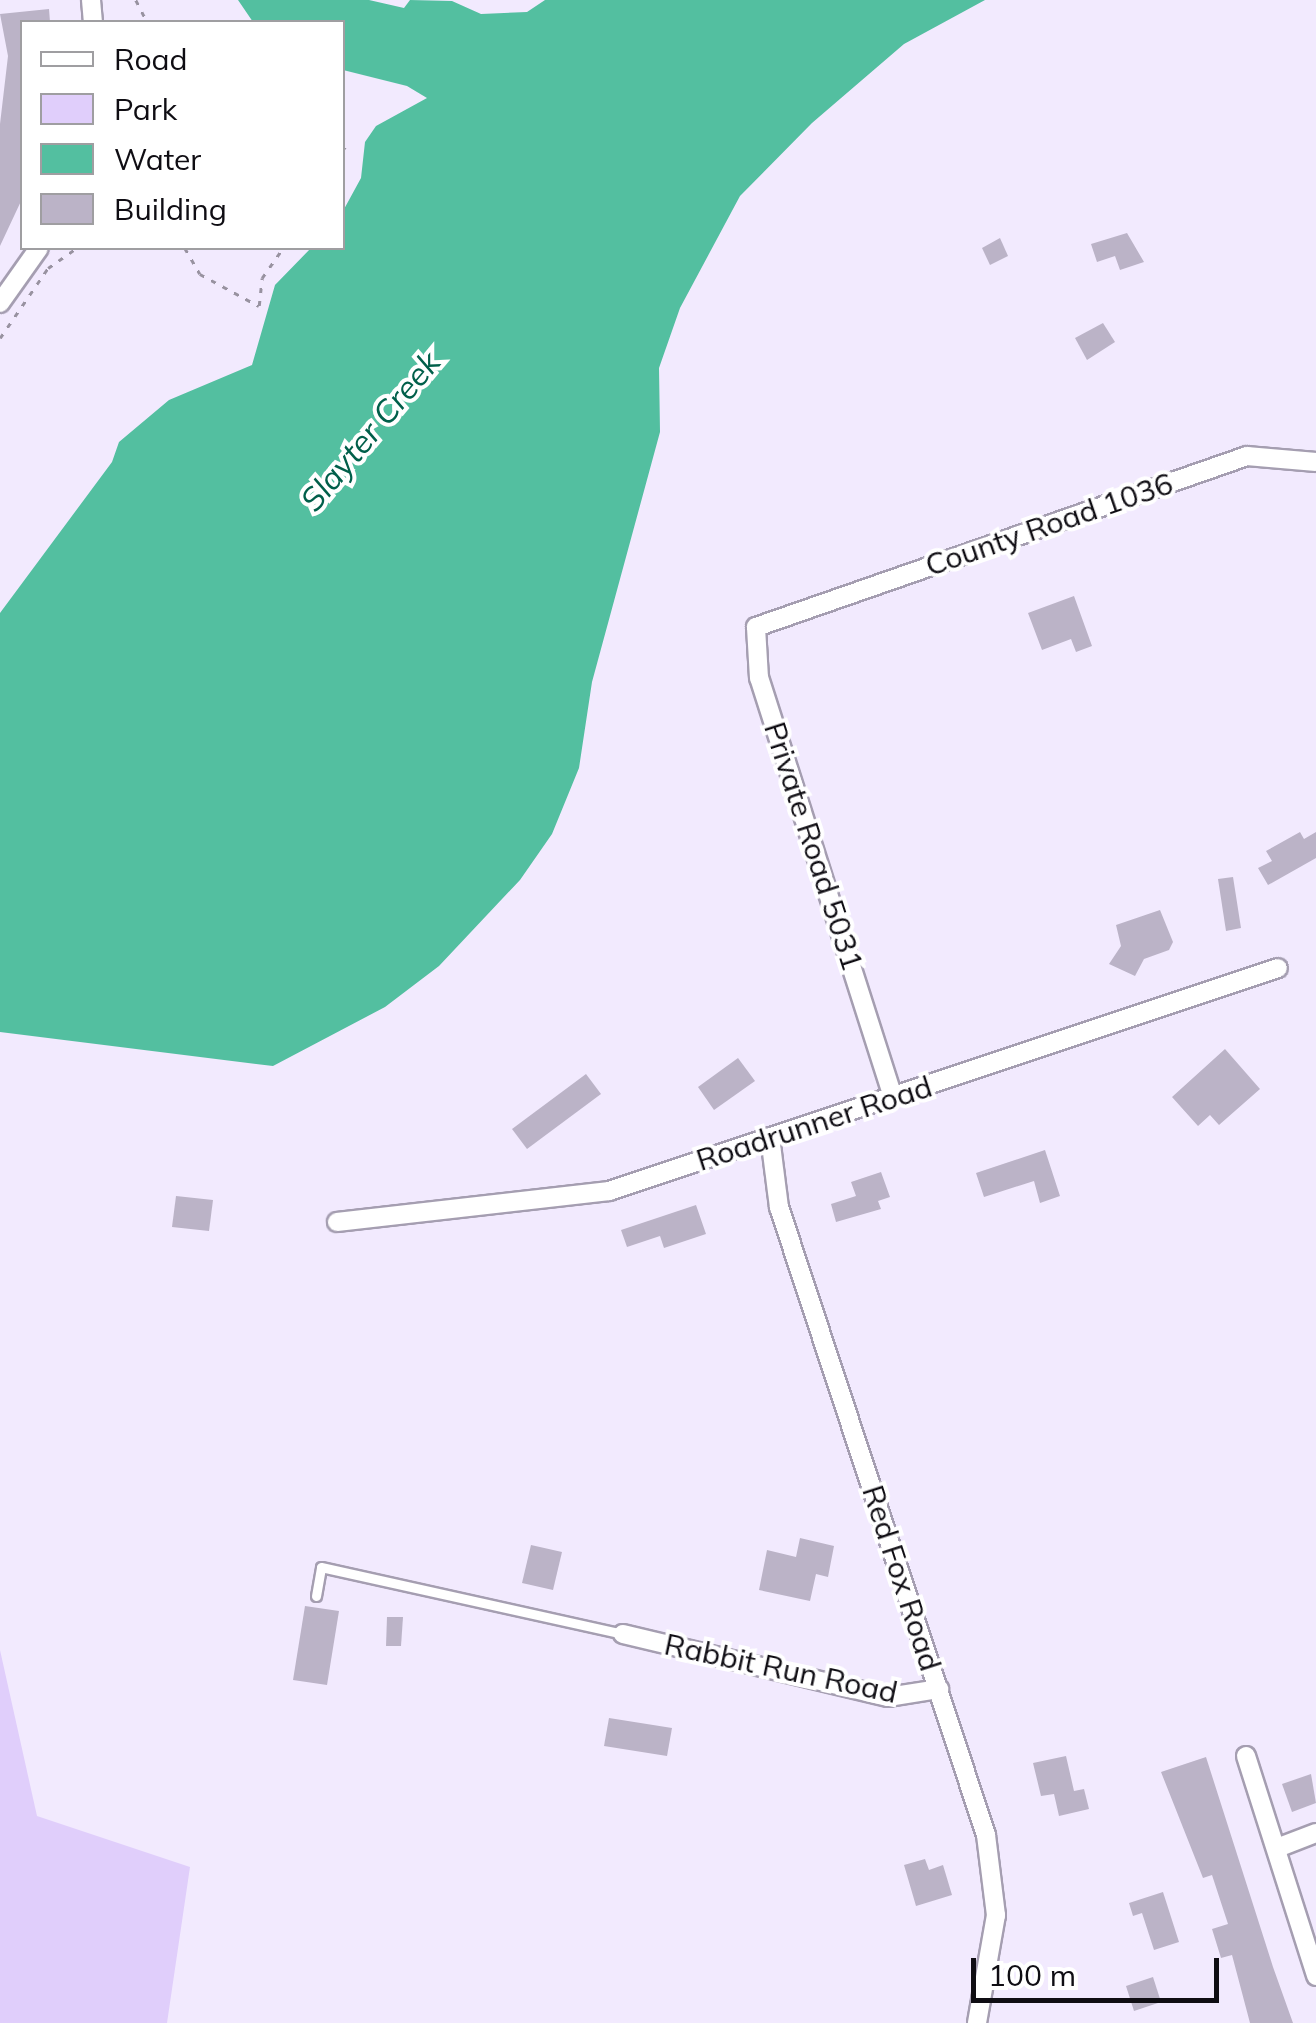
<!DOCTYPE html>
<style>
body{margin:0}
#map{position:relative;width:1316px;height:2023px;overflow:hidden;background:#f2eafe;font-family:Mulish,sans-serif}
div>[style]{position:absolute}
[style*='--x']{left:calc(var(--x)*1px);top:calc(var(--y)*1px);width:calc(var(--w)*1px);rotate:calc(var(--a)*1deg)}
.green>*{inset:0;background:#e0cefb}
.water>*{inset:0;background:#53bfa0}
.building>*{inset:0;background:#bbb3c7}
.path>*{height:2.5px;margin-top:-1.25px;transform-origin:0;background:repeating-linear-gradient(90deg,#9892a0 0 5px,transparent 0 13px)}
.roads{filter:drop-shadow(2px 0 #a59eb1) drop-shadow(-2px 0 #a59eb1) drop-shadow(0 2px #a59eb1) drop-shadow(0 -2px #a59eb1)}
.lane>*{height:9px;margin:-4.5px;padding:0 4.5px;transform-origin:4.5px;border-radius:4.5px;background:#fff}
.street>*{height:18px;margin:-9px;padding:0 9px;transform-origin:9px;border-radius:9px;background:#fff}
span{translate:-50% -50%;white-space:nowrap;text-align:center;line-height:1.15;-webkit-text-stroke:8px #fff;paint-order:stroke}
.street-label{font-size:30px;color:#0f0d13}
.water-label{font-size:32px;color:#005f4a;font-style:italic}
.legend{position:absolute;left:20px;top:20px;width:325px;height:230px;box-sizing:border-box;background:#fff;border:2px solid #9f9ea1;margin:0;padding:12px 18px;list-style:none;font-size:30px;color:#0f0d13}
.legend li{display:flex;align-items:center;gap:20px;height:50px}
.legend b{width:50px;border:2px solid #9f9ea1}
.scale{position:absolute;left:971px;top:1958px;width:248px;height:45px;box-sizing:border-box;border:5px solid #0f0d13;border-top:0;padding-left:12px;font-size:30px;line-height:35px;white-space:nowrap;color:#0f0d13;-webkit-text-stroke:8px #fff;paint-order:stroke}
</style>
<div id="map">
<div class="green">
<i style="clip-path:polygon(0 1650px,37px 1816px,190px 1867px,167px 2023px,0 2023px)"></i>
</div>
<div class="water">
<i style="clip-path:polygon(238px 0,369px 0,404px 8px,410px 0,452px 1px,481px 14px,527px 12px,545px 0,985px 0,904px 44px,812px 123px,740px 196px,680px 308px,659px 368px,660px 432px,592px 682px,579px 768px,552px 834px,520px 880px,439px 966px,385px 1007px,273px 1066px,0 1032px,0 613px,112px 462px,119px 442px,169px 400px,252px 365px,275px 285px,311px 248px,342px 248px,343px 211px,361px 178px,365px 142px,376px 126px,427px 98px,407px 86px,343px 70px,342px 22px,253px 22px)"></i>
</div>
<div class="building">
<i style="clip-path:polygon(49px 9px,50px 22px,22px 22px,22px 199px,0 246px,0 124px,8px 56px,0 14px)"></i>
<i style="clip-path:polygon(1127px 233px,1144px 262px,1120px 270px,1115px 256px,1097px 262px,1091px 244px)"></i>
<i style="clip-path:polygon(1000px 238px,1008px 256px,990px 265px,982px 248px)"></i>
<i style="clip-path:polygon(1103px 323px,1115px 342px,1087px 360px,1075px 338px)"></i>
<i style="clip-path:polygon(1074px 596px,1092px 646px,1076px 652px,1071px 639px,1042px 650px,1028px 613px)"></i>
<i style="clip-path:polygon(1300px 832px,1304px 839px,1316px 832px,1316px 858px,1268px 885px,1258px 868px,1272px 861px,1266px 851px)"></i>
<i style="clip-path:polygon(1233px 877px,1241px 928px,1226px 931px,1218px 879px)"></i>
<i style="clip-path:polygon(1160px 910px,1173px 942px,1169px 950px,1144px 959px,1135px 976px,1109px 964px,1121px 946px,1116px 925px)"></i>
<i style="clip-path:polygon(1225px 1049px,1260px 1089px,1219px 1125px,1210px 1115px,1198px 1126px,1172px 1097px)"></i>
<i style="clip-path:polygon(738px 1058px,755px 1081px,714px 1110px,698px 1087px)"></i>
<i style="clip-path:polygon(586px 1074px,601px 1094px,527px 1149px,512px 1129px)"></i>
<i style="clip-path:polygon(1045px 1150px,1060px 1196px,1040px 1203px,1034px 1181px,984px 1197px,976px 1173px)"></i>
<i style="clip-path:polygon(881px 1172px,890px 1197px,878px 1201px,881px 1209px,836px 1222px,831px 1204px,856px 1196px,851px 1182px)"></i>
<i style="clip-path:polygon(176px 1196px,213px 1200px,209px 1231px,172px 1227px)"></i>
<i style="clip-path:polygon(696px 1205px,706px 1234px,664px 1248px,660px 1236px,627px 1247px,621px 1230px)"></i>
<i style="clip-path:polygon(800px 1538px,834px 1546px,828px 1577px,816px 1574px,810px 1601px,759px 1590px,767px 1550px,796px 1557px)"></i>
<i style="clip-path:polygon(531px 1545px,562px 1552px,553px 1590px,522px 1583px)"></i>
<i style="clip-path:polygon(305px 1606px,339px 1611px,327px 1685px,293px 1680px)"></i>
<i style="clip-path:polygon(387px 1617px,403px 1617px,401px 1646px,386px 1646px)"></i>
<i style="clip-path:polygon(609px 1718px,672px 1728px,667px 1756px,604px 1746px)"></i>
<i style="clip-path:polygon(1066px 1756px,1074px 1791px,1084px 1789px,1089px 1809px,1059px 1816px,1054px 1794px,1041px 1796px,1033px 1763px)"></i>
<i style="clip-path:polygon(1206px 1757px,1273px 1967px,1293px 2023px,1250px 2023px,1232px 1955px,1221px 1958px,1212px 1929px,1228px 1924px,1212px 1875px,1203px 1878px,1161px 1772px)"></i>
<i style="clip-path:polygon(1311px 1774px,1316px 1803px,1292px 1812px,1282px 1784px)"></i>
<i style="clip-path:polygon(925px 1859px,929px 1870px,943px 1865px,952px 1895px,916px 1906px,904px 1865px)"></i>
<i style="clip-path:polygon(1163px 1892px,1179px 1942px,1154px 1950px,1142px 1913px,1133px 1916px,1129px 1903px)"></i>
<i style="clip-path:polygon(1153px 1977px,1161px 2002px,1134px 2011px,1126px 1986px)"></i>
</div>
<div class="path">
<i style="--x:136;--y:0;--w:25;--a:63"></i>
<i style="--x:342;--y:151;--w:5;--a:-53"></i>
<i style="--x:185;--y:248;--w:30;--a:60"></i>
<i style="--x:200;--y:274;--w:67;--a:28.5"></i>
<i style="--x:259;--y:306;--w:28;--a:-84"></i>
<i style="--x:262;--y:278;--w:37;--a:-55"></i>
<i style="--x:0;--y:338;--w:85;--a:-55.6"></i>
<i style="--x:48;--y:268;--w:35;--a:-35"></i>
</div>
<div class="roads">
<div class="lane">
<i style="--x:316;--y:1596;--w:29;--a:-80"></i>
<i style="--x:321;--y:1567;--w:309;--a:12.5"></i>
</div>
<div class="street">
<i style="--x:91;--y:0;--w:22;--a:85"></i>
<i style="--x:0;--y:303;--w:67;--a:-54.7"></i>
<i style="--x:892;--y:1094;--w:437;--a:-107.7"></i>
<i style="--x:759;--y:678;--w:51;--a:-93.4"></i>
<i style="--x:756;--y:627;--w:520;--a:-19.2"></i>
<i style="--x:1247;--y:456;--w:69;--a:5"></i>
<i style="--x:770;--y:1137;--w:71;--a:82.7"></i>
<i style="--x:779;--y:1207;--w:661;--a:71.76"></i>
<i style="--x:986;--y:1835;--w:81;--a:82.9"></i>
<i style="--x:996;--y:1915;--w:110;--a:100"></i>
<i style="--x:337;--y:1222;--w:274;--a:-6.5"></i>
<i style="--x:609;--y:1191;--w:705;--a:-18.43"></i>
<i style="--x:623;--y:1634;--w:272;--a:13.4"></i>
<i style="--x:888;--y:1697;--w:52;--a:-8.9"></i>
<i style="--x:1246;--y:1756;--w:231;--a:72.3"></i>
<i style="--x:1277;--y:1848;--w:42;--a:-21"></i>
</div>
</div>
<div class="street-label">
<span style="left:1049px;top:524px;rotate:-19deg">County Road 1036</span>
<span style="left:814px;top:846px;rotate:72deg">Private Road 5031</span>
<span style="left:814px;top:1123px;rotate:-18deg">Roadrunner Road</span>
<span style="left:902px;top:1578px;rotate:72deg">Red Fox Road</span>
<span style="left:781px;top:1668px;rotate:12deg">Rabbit Run Road</span>
</div>
<div class="water-label">
<span style="left:370px;top:431px;rotate:-50deg">Slayter Creek</span>
</div>
<ul class="legend">
<li><b style="height:12px;background:#fff"></b>Road</li>
<li><b style="height:28px;background:#e0cefb"></b>Park</li>
<li><b style="height:28px;background:#53bfa0"></b>Water</li>
<li><b style="height:28px;background:#bbb3c7"></b>Building</li>
</ul>
<div class="scale">100 m</div>
</div>
